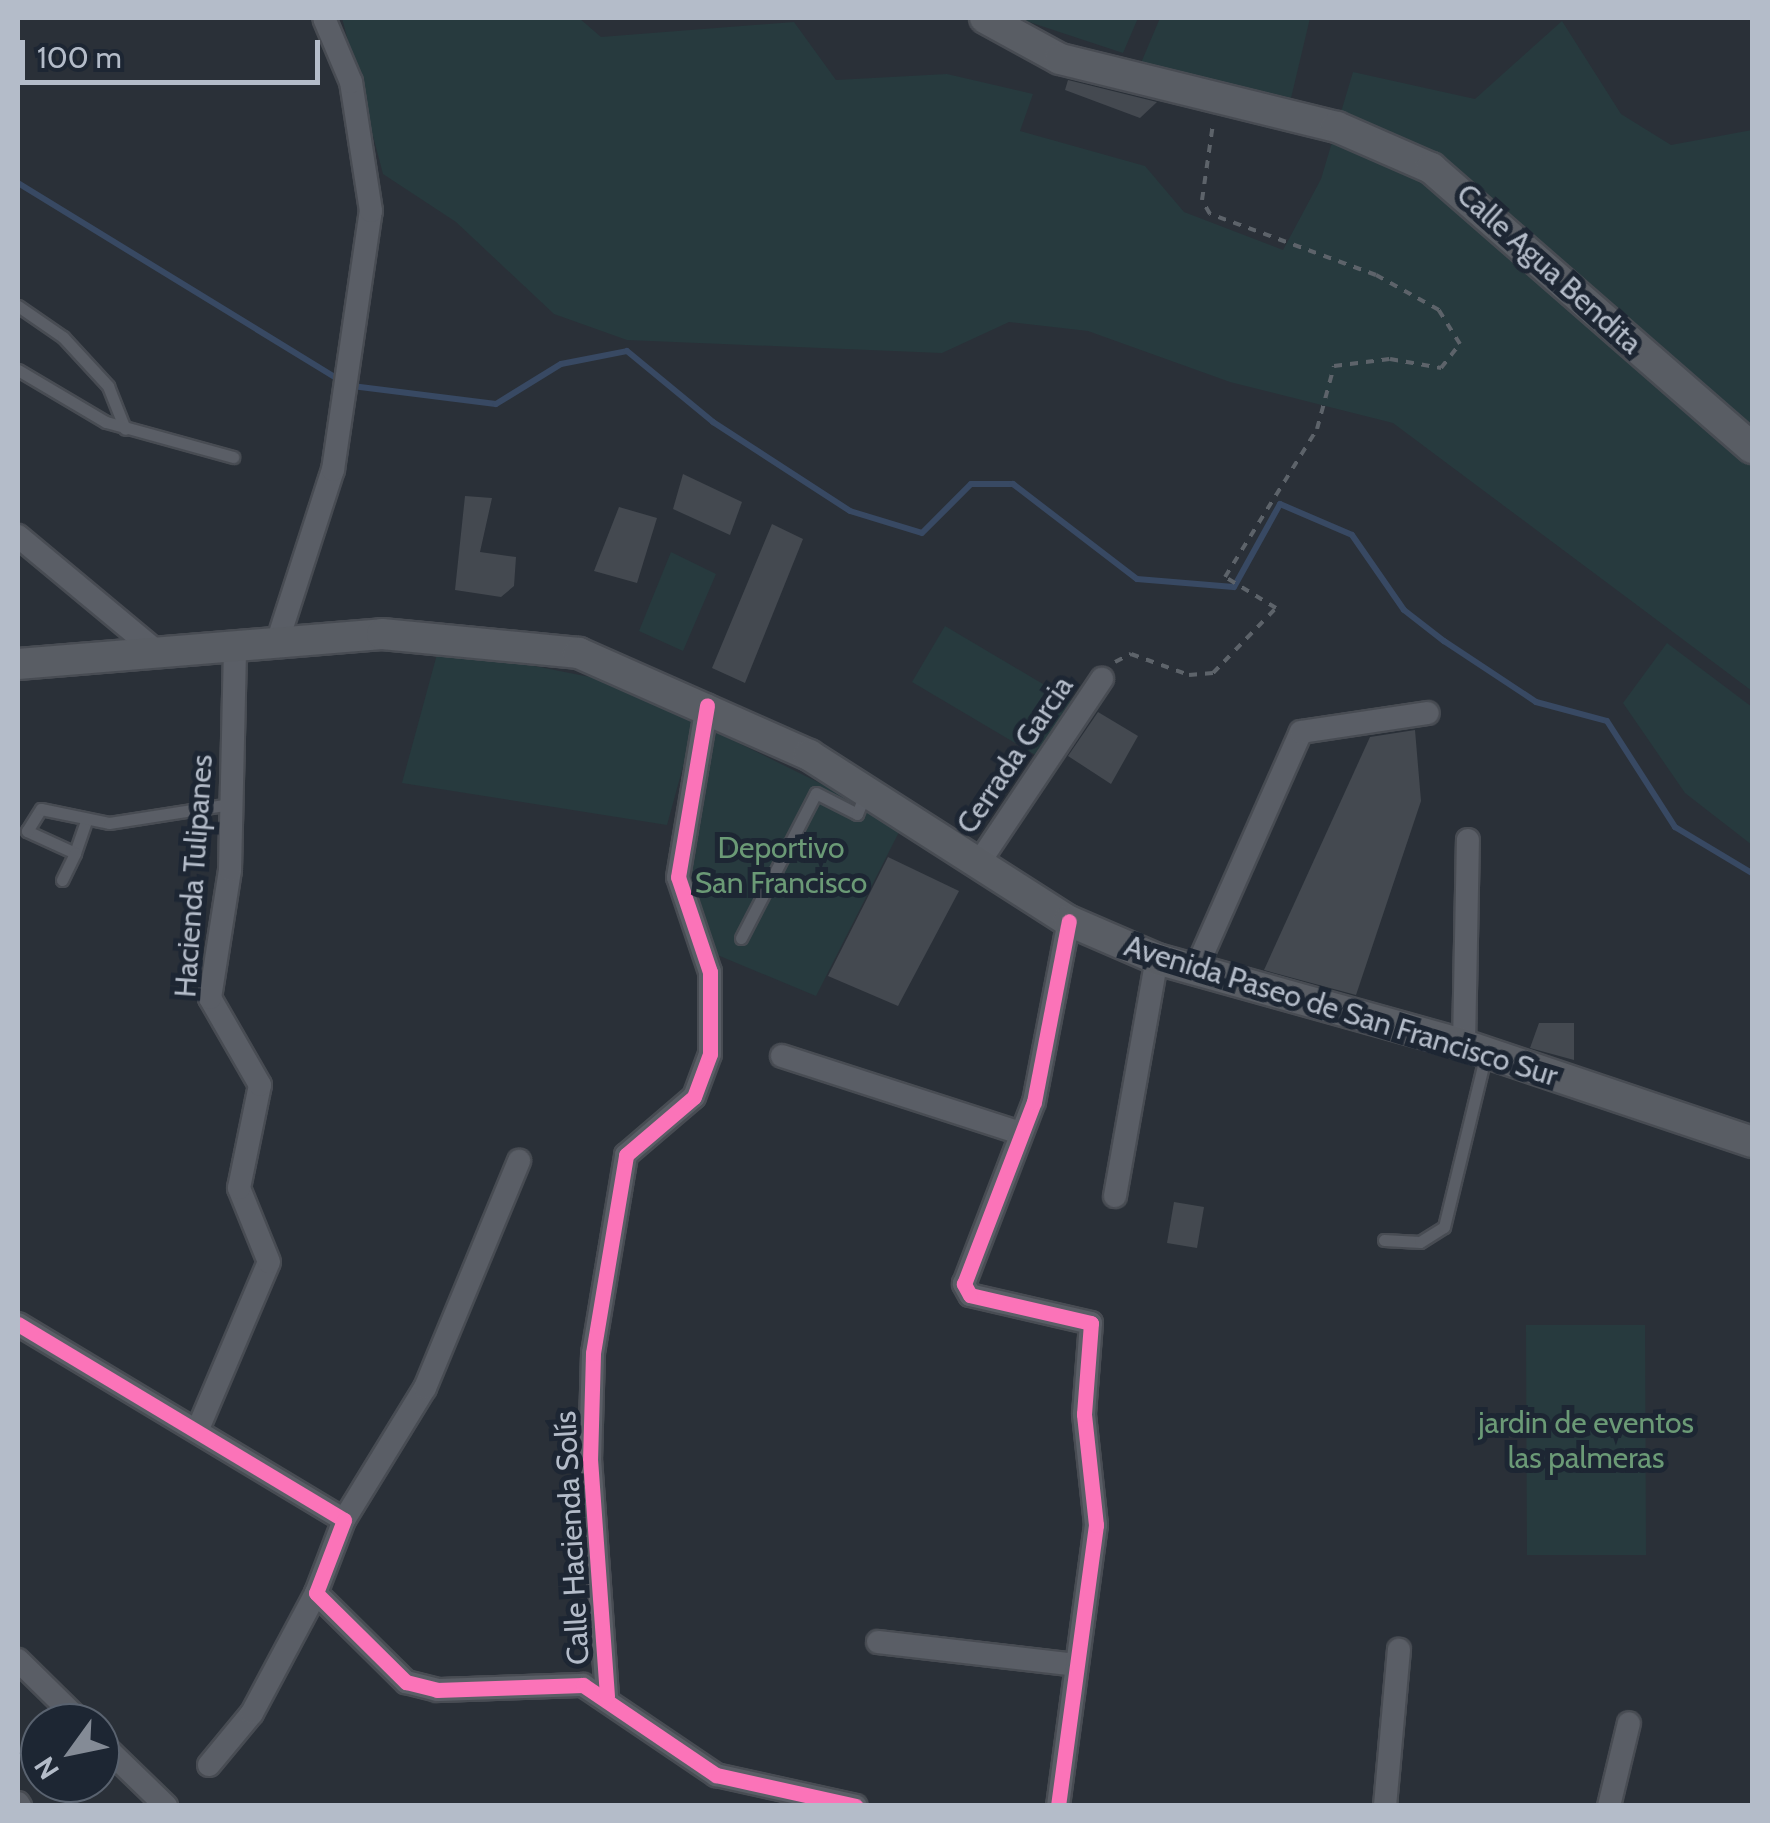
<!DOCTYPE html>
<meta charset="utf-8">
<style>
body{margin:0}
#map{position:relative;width:1770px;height:1823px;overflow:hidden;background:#2a3038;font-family:Cabin,sans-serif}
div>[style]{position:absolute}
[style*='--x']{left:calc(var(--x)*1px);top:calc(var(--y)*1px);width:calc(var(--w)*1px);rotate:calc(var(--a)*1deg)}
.green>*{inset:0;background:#273a3e}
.stream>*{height:6px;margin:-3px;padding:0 3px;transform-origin:3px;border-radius:3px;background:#384963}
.building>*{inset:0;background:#444950}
.path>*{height:4px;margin-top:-2px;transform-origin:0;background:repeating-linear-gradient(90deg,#5d636a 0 8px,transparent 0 16px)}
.roads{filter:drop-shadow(2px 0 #484c53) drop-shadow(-2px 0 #484c53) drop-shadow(0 2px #484c53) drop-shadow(0 -2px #484c53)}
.service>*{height:11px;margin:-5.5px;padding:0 5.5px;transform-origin:5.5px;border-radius:5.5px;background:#5a5e66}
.minor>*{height:22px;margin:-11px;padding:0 11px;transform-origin:11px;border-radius:11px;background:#5a5e66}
.secondary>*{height:30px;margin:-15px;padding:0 15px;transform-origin:15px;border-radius:15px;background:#595d64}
.cycleway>*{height:15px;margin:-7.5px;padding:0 7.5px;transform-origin:7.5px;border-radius:7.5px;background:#fb73b8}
span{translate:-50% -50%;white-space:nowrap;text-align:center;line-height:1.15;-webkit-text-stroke:10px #1d2633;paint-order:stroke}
.street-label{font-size:30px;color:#b4bcc9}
.park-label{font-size:30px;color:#6b9a76}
.frame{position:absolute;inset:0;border:20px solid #b4bcc9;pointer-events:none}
.north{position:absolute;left:20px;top:1703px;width:100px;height:100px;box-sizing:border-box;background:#1d2633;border:2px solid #59626f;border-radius:50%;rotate:237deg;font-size:28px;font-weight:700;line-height:40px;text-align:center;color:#b4bcc9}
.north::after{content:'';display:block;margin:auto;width:35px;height:45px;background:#848b96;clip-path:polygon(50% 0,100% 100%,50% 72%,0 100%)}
.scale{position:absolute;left:20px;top:40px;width:300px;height:45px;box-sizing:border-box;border:5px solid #b4bcc9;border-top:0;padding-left:12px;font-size:30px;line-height:35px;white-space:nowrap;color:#b4bcc9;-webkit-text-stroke:8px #1d2633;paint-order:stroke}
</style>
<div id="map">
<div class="green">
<i style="clip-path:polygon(342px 18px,579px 18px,601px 37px,794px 22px,836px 80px,947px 74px,1033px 94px,1020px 131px,1145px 166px,1184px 212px,1283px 250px,1321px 179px,1353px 72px,1475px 99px,1562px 21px,1621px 114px,1671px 145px,1752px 130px,1752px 691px,1393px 423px,1230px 382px,1088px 331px,1009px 322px,942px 353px,627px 340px,554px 314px,456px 222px,383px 174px)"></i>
<i style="clip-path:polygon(1017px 18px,1138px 18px,1123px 53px)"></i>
<i style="clip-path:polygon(1160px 18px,1310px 18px,1291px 98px,1141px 63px)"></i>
<i style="clip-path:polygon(671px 552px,716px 574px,683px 651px,639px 631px)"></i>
<i style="clip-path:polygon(945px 626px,1075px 703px,1042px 759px,912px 682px)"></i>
<i style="clip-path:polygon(1667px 643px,1752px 707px,1752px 845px,1685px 793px,1623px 703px)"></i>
<i style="clip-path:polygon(439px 647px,605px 680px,697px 715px,667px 825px,402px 783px)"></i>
<i style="clip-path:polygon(714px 731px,903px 824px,816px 996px,715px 954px,687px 872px)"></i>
<i style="clip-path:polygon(1526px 1325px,1645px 1325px,1646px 1555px,1527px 1555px)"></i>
</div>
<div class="stream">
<i style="--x:18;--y:183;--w:379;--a:31.5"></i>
<i style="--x:352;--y:386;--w:145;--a:7.1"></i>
<i style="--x:496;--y:404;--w:76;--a:-31.6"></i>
<i style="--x:561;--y:364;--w:67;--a:-11.1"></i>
<i style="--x:627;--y:351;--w:112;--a:39.5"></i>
<i style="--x:713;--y:422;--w:163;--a:33"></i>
<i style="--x:850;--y:511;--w:75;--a:17"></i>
<i style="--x:922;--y:533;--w:69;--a:-45"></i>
<i style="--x:971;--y:484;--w:42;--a:0"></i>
<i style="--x:1013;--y:484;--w:156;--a:37.5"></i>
<i style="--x:1137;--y:579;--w:97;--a:4.7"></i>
<i style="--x:1234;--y:587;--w:95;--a:-61"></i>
<i style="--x:1280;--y:504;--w:78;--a:23.3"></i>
<i style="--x:1352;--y:535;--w:91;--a:55.3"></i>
<i style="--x:1404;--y:610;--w:51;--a:37.8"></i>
<i style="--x:1444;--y:641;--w:110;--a:33.5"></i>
<i style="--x:1536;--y:702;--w:73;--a:15"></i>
<i style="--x:1607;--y:721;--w:126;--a:57.3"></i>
<i style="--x:1675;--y:827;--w:90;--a:30.9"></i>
</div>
<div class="building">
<i style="clip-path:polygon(1068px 80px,1157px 102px,1140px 118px,1065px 90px)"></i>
<i style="clip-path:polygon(683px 474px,742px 502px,730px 535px,673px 509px)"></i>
<i style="clip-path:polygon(465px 496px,492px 498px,480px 552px,516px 557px,514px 586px,501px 597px,455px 590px)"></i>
<i style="clip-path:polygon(619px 507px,657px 518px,637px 583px,594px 571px)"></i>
<i style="clip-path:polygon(772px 524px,803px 539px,745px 683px,712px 668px)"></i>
<i style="clip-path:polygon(1098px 712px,1138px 736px,1111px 784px,1068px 756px)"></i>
<i style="clip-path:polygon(1415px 730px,1421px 801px,1356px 995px,1264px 970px,1370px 737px)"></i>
<i style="clip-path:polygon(888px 857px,959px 891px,898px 1006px,828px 976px)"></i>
<i style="clip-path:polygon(1539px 1023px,1574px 1023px,1574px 1060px,1530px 1048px)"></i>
<i style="clip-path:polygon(1174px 1202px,1204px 1207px,1197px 1248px,1167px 1243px)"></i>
</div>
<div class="path">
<i style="--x:1115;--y:662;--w:18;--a:-27"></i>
<i style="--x:1131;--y:654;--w:62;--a:19.9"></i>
<i style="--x:1189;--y:675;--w:24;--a:-5"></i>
<i style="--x:1213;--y:673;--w:91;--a:-45.9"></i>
<i style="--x:1276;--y:608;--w:60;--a:-148.7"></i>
<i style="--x:1225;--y:577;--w:174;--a:-58.1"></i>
<i style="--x:1317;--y:429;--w:65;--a:-74.9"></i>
<i style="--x:1334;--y:366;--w:56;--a:-7.1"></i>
<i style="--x:1390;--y:359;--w:52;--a:10"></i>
<i style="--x:1441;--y:368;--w:31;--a:-52"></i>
<i style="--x:1460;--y:344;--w:40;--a:-122"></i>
<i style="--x:1439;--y:310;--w:72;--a:-150.9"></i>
<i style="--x:1376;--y:275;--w:177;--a:-159.8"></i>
<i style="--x:1210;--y:214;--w:16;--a:-120"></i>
<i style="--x:1202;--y:200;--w:77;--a:-81.8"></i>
</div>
<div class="roads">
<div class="service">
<i style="--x:18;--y:306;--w:55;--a:34.6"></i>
<i style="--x:63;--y:337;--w:67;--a:47.4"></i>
<i style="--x:108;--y:386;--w:46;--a:68.4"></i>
<i style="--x:18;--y:370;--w:102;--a:30.6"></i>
<i style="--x:106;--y:422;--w:132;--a:15.4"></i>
<i style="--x:86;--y:821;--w:34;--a:109"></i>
<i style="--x:75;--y:853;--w:53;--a:-155.4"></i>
<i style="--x:27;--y:831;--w:26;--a:-58"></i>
<i style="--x:41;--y:809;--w:69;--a:11.6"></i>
<i style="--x:109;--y:823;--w:123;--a:-8.9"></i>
<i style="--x:62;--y:880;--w:30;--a:-64"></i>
<i style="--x:741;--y:938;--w:163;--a:-62.7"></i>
<i style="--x:816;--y:793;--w:46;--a:27.1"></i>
<i style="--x:857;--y:814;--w:22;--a:-68"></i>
<i style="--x:1384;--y:1240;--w:36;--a:3"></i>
<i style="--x:1420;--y:1242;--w:28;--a:-32"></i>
<i style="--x:1444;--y:1227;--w:179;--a:-76.4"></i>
</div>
<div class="minor">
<i style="--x:18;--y:536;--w:181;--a:39.8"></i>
<i style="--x:276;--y:646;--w:185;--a:-72.1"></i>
<i style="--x:333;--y:470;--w:262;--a:-81.7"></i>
<i style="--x:371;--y:211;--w:131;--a:-98.8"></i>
<i style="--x:351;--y:82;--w:69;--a:-112.9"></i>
<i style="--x:978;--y:864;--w:223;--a:-56.2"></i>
<i style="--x:1195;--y:971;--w:261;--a:-66.1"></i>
<i style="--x:1301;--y:732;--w:128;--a:-8.5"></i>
<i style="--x:1464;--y:1045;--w:205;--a:-88.9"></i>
<i style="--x:782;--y:1056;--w:250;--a:17.9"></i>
<i style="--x:1115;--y:1196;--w:241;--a:-80"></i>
<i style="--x:18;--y:1324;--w:380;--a:31"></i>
<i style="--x:344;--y:1520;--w:78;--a:111"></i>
<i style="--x:316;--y:1593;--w:127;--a:44.7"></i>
<i style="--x:406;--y:1682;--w:32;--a:14"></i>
<i style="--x:437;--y:1690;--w:146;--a:-2"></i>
<i style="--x:583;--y:1685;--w:161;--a:34.1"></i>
<i style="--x:716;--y:1775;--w:143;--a:12.5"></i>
<i style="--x:198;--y:1429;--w:181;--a:-67"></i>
<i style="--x:269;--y:1262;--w:80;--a:-112.1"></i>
<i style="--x:239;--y:1188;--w:105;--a:-78.5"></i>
<i style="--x:260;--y:1085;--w:100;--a:-119.9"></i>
<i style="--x:210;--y:998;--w:130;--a:-81.1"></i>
<i style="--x:230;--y:870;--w:221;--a:-88.7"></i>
<i style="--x:344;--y:1520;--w:155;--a:-58.5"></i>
<i style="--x:425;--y:1388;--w:246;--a:-67.5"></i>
<i style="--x:878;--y:1642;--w:199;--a:6.6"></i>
<i style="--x:18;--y:1660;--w:90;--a:44.5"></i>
<i style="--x:607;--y:1696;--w:236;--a:-94.1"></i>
<i style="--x:590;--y:1461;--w:108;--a:-88.4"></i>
<i style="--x:593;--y:1353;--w:201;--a:-80.5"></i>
<i style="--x:626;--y:1155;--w:89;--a:-40.5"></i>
<i style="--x:694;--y:1097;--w:46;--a:-69.6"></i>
<i style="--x:710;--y:1054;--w:82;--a:-90"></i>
<i style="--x:710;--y:972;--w:100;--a:-108.6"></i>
<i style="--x:678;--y:877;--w:174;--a:-80.4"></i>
<i style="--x:100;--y:1742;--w:92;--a:44.1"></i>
<i style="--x:209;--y:1765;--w:67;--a:-50.4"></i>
<i style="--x:252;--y:1713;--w:136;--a:-61.9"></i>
<i style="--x:18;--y:1803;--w:4;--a:56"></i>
<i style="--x:1058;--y:1806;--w:284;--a:-82.3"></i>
<i style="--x:1096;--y:1525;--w:112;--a:-96.2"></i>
<i style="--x:1084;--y:1414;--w:91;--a:-85.6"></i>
<i style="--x:1091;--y:1323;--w:124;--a:-167"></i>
<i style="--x:970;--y:1295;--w:13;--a:-119"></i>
<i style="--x:964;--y:1284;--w:195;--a:-69"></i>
<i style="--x:1034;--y:1102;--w:184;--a:-79.1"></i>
<i style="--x:1385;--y:1806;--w:157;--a:-84.9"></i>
<i style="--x:1609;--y:1806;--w:85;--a:-76.5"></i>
</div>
<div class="secondary">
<i style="--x:985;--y:18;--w:85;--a:28.7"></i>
<i style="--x:1060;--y:59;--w:285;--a:13.8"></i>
<i style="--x:1337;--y:127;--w:103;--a:23.6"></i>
<i style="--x:1431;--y:168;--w:426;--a:41.1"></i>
<i style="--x:18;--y:664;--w:365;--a:-4.7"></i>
<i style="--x:382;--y:634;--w:198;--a:5.5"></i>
<i style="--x:579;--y:653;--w:252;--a:23.9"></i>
<i style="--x:809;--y:755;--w:308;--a:32.6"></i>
<i style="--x:1069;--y:921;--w:96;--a:23.4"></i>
<i style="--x:1157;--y:959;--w:319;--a:15.6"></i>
<i style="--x:1464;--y:1045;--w:304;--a:18.6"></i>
</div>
</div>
<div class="cycleway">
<i style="--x:18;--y:1324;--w:380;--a:31"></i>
<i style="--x:344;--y:1520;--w:78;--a:111"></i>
<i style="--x:316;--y:1593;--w:127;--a:44.7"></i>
<i style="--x:406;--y:1682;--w:32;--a:14"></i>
<i style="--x:437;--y:1690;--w:146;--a:-2"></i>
<i style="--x:583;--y:1685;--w:161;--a:34.1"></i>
<i style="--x:716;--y:1775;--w:143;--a:12.5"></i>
<i style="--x:607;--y:1696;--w:236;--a:-94.1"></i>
<i style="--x:590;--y:1461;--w:108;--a:-88.4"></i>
<i style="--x:593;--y:1353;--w:201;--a:-80.5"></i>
<i style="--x:626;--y:1155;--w:89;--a:-40.5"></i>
<i style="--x:694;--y:1097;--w:46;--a:-69.6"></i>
<i style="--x:710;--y:1054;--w:82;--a:-90"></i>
<i style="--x:710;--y:972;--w:100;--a:-108.6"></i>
<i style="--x:678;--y:877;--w:174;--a:-80.4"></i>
<i style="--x:1058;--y:1806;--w:284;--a:-82.3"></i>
<i style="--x:1096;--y:1525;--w:112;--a:-96.2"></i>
<i style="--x:1084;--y:1414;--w:91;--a:-85.6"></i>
<i style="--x:1091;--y:1323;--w:124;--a:-167"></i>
<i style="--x:970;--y:1295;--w:13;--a:-119"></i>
<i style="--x:964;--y:1284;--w:195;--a:-69"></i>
<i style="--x:1034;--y:1102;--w:184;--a:-79.1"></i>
</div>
<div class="street-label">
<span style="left:1549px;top:269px;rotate:42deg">Calle Agua Bendita</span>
<span style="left:1015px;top:755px;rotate:-56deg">Cerrada Garcia</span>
<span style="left:194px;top:876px;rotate:-86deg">Hacienda Tulipanes</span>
<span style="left:1341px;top:1011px;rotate:17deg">Avenida Paseo de San Francisco Sur</span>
<span style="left:572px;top:1538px;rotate:-93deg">Calle Hacienda Solís</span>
</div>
<div class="park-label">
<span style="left:781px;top:865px">Deportivo<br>San Francisco</span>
<span style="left:1586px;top:1440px">jardin de eventos<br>las palmeras</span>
</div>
<div class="frame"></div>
<div class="north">N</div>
<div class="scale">100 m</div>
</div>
